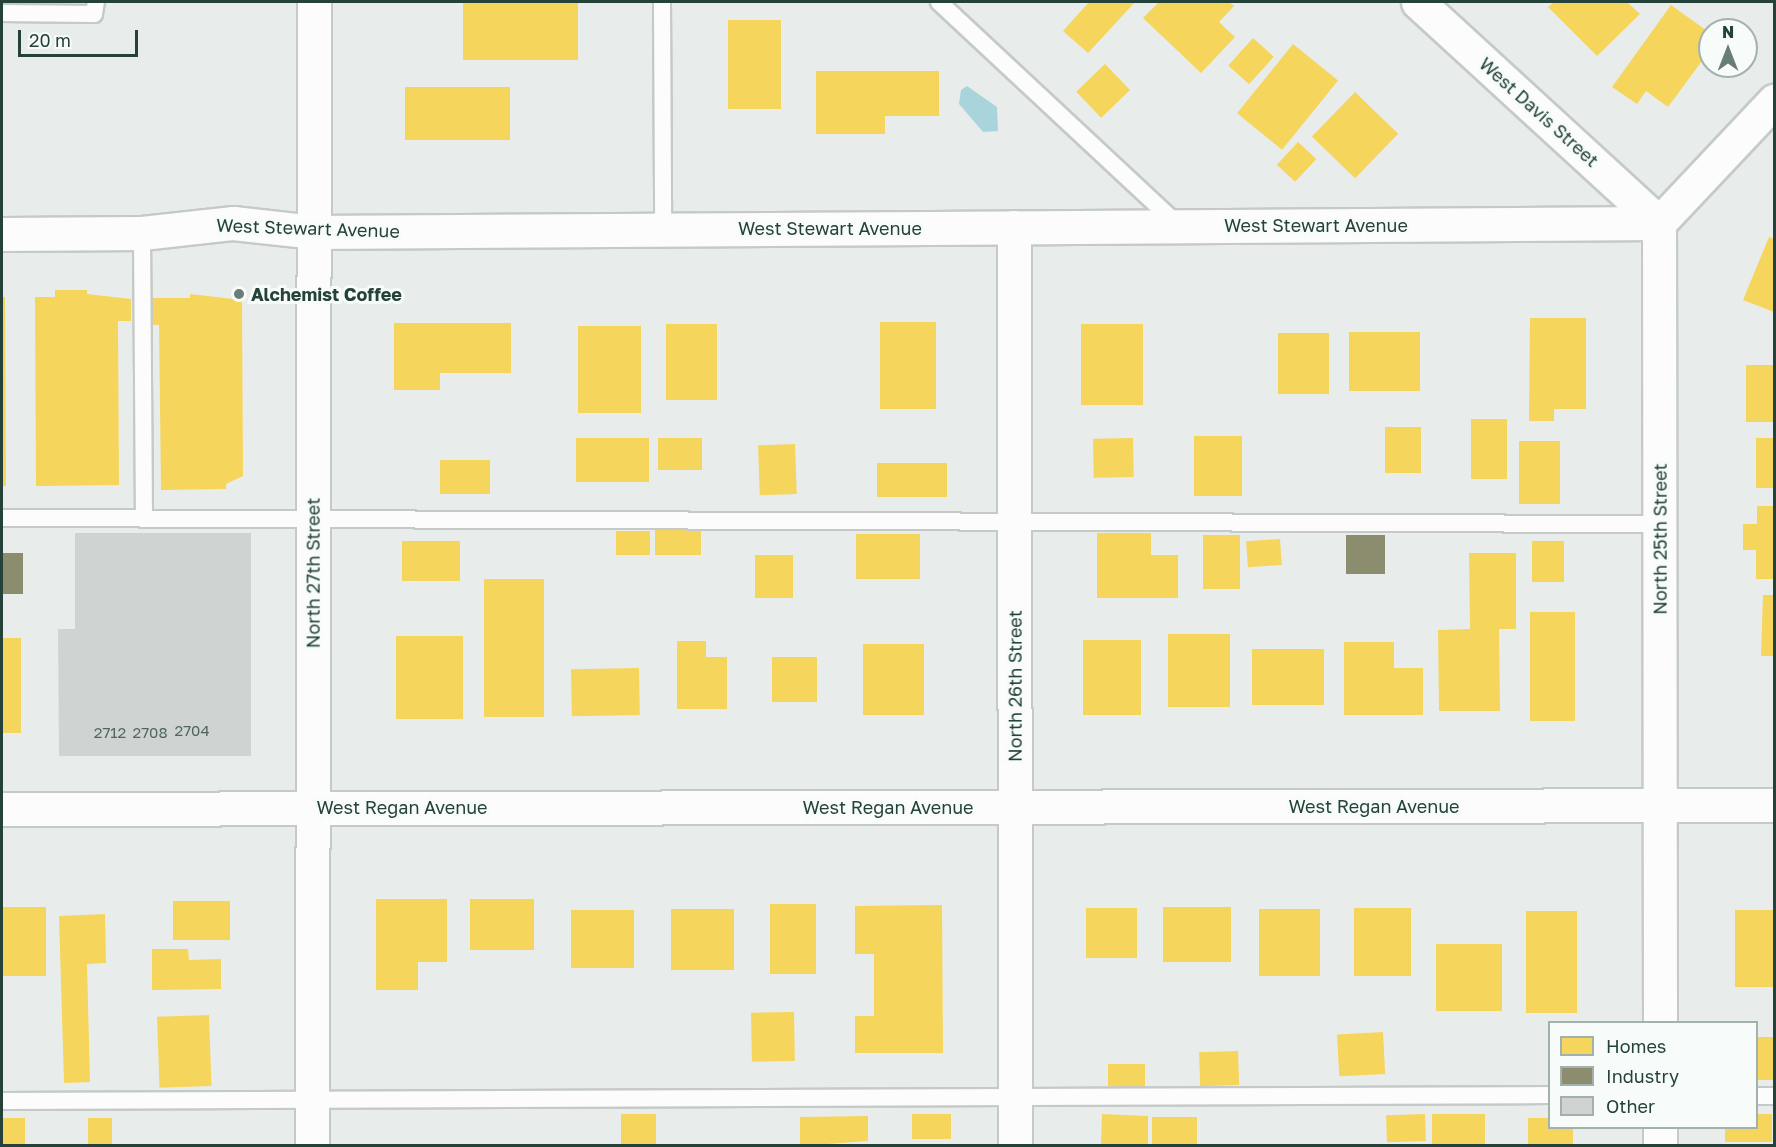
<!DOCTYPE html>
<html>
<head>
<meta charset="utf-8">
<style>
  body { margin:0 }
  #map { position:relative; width:1776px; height:1147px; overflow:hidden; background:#e8edeb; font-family:"Golos Text",sans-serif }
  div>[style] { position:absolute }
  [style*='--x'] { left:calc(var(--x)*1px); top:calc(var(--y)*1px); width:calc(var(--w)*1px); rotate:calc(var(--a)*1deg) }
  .water>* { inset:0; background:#a9d4db }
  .homes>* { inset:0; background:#f6d55c; transform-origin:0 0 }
  .industry>* { inset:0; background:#8c8c6e; transform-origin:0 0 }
  .building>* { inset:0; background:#cfd4d2 }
  .roads { filter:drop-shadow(2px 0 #c5cac8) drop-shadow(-2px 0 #c5cac8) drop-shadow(0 2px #c5cac8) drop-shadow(0 -2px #c5cac8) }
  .service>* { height:16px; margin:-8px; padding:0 8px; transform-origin:8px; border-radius:8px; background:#fcfcfc }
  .minor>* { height:33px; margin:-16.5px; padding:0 16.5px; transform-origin:16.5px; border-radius:16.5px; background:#fcfcfc }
  .tertiary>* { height:33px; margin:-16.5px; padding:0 16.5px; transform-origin:16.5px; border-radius:16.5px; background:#fcfcfc }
  .dots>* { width:16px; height:16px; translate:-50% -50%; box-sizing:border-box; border:3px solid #f7fbf9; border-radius:50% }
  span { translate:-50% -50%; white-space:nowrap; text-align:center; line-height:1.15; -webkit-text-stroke:6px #f7fbf9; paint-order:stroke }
  .number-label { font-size:15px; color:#506761 }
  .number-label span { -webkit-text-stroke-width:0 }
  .street-label { font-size:18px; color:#24423a }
  .poi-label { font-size:18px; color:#24423a; font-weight:700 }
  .left { translate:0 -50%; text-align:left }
  .frame { position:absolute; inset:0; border:3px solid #24423a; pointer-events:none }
  .legend { position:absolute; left:1548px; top:1021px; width:210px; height:108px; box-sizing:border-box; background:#f7fbf9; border:2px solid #a3b1ad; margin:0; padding:8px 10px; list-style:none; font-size:18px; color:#24423a }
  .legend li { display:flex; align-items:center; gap:12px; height:30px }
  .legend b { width:30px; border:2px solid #a3b1ad }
  .north { position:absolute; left:1698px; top:18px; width:60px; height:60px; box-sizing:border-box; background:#f7fbf9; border:2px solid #a3b1ad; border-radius:50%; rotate:0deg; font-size:16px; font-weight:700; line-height:24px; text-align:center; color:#24423a }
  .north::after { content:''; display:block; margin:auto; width:21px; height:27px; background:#697e78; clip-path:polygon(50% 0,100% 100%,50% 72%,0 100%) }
  .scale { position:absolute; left:18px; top:30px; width:120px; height:27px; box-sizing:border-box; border:3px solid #24423a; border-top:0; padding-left:8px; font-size:18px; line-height:21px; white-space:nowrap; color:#24423a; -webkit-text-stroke:4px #f7fbf9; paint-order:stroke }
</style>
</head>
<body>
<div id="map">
  <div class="water">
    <div style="clip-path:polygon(967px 86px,997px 107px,998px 131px,983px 132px,959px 104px,961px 90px)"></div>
  </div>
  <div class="homes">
    <div style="left:463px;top:2px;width:115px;height:58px"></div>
    <div style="clip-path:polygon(1089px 2px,1135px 2px,1088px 53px,1063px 31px)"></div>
    <div style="clip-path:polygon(1159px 2px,1229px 2px,1234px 6px,1219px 22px,1235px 37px,1201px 73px,1143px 18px)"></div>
    <div style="clip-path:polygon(1554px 2px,1627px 2px,1640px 14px,1597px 56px,1548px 7px)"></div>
    <div style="clip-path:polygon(1671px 5px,1710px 33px,1710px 50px,1668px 107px,1646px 91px,1637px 104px,1612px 87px)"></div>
    <div style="left:728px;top:20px;width:53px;height:89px"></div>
    <div style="left:1253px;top:38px;width:28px;height:37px;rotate:42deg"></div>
    <div style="left:1293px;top:44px;width:58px;height:89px;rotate:39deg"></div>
    <div style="left:1105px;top:64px;width:36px;height:40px;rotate:46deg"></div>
    <div style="clip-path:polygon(816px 71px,939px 71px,939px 116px,885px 116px,885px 134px,816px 134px)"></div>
    <div style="left:405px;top:87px;width:105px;height:53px"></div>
    <div style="left:1355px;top:92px;width:60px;height:62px;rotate:44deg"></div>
    <div style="left:1298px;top:142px;width:25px;height:31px;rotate:43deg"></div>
    <div style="clip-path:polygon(1769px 237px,1774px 239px,1774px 312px,1743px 300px)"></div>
    <div style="clip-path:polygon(55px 290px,87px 290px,87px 294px,131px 299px,131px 321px,118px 321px,119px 485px,36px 486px,35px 297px,55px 297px)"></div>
    <div style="clip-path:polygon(190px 294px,242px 300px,243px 476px,226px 484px,226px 489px,161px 490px,159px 325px,147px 325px,147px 304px,152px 298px,190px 298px)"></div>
    <div style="clip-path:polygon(2px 297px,5px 297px,6px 486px,2px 486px)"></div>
    <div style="clip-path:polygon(1530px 318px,1586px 318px,1586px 409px,1554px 409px,1554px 421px,1529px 421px)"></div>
    <div style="left:880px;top:322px;width:56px;height:87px"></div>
    <div style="clip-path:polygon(394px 323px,511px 323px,511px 373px,440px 373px,440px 390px,394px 390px)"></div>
    <div style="left:666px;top:324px;width:51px;height:76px"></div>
    <div style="left:1081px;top:324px;width:62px;height:81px"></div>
    <div style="left:578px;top:326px;width:63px;height:87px"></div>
    <div style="left:1349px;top:332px;width:71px;height:59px"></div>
    <div style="left:1278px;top:333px;width:51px;height:61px"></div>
    <div style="left:1746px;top:365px;width:28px;height:57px"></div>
    <div style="left:1471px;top:419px;width:36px;height:60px"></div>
    <div style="left:1385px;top:427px;width:36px;height:46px"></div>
    <div style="left:1194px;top:436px;width:48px;height:60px"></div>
    <div style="left:576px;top:438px;width:73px;height:44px"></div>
    <div style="left:658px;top:438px;width:44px;height:32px"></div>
    <div style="left:1133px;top:438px;width:39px;height:40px;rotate:89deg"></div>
    <div style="left:1756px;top:438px;width:18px;height:50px"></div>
    <div style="left:1519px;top:441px;width:41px;height:63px"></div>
    <div style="left:795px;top:444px;width:50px;height:37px;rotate:88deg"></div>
    <div style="left:440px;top:460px;width:50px;height:34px"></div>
    <div style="left:877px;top:463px;width:70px;height:34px"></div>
    <div style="clip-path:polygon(1757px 506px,1774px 506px,1774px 579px,1756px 579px,1756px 550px,1743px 550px,1743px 524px,1757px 524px)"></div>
    <div style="left:655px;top:529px;width:46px;height:26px"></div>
    <div style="left:616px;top:531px;width:34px;height:24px"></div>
    <div style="clip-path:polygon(1097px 533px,1151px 533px,1151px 555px,1178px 555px,1178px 598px,1097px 598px)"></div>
    <div style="left:856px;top:534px;width:64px;height:45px"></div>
    <div style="left:1203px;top:535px;width:37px;height:54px"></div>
    <div style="left:1280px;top:539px;width:26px;height:34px;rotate:86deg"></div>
    <div style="left:402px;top:541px;width:58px;height:40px"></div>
    <div style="left:1532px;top:541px;width:32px;height:41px"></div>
    <div style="clip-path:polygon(1469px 553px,1516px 553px,1516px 629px,1499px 629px,1500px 711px,1439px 711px,1438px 630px,1470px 629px)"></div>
    <div style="left:793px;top:555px;width:43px;height:38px;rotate:90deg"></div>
    <div style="left:484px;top:579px;width:60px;height:138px"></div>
    <div style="clip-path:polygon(1763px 595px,1774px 595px,1774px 656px,1761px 656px)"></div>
    <div style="left:1530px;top:612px;width:45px;height:109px"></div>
    <div style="left:1168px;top:634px;width:62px;height:73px"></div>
    <div style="left:396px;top:636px;width:67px;height:83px"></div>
    <div style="left:2px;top:638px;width:19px;height:95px"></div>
    <div style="left:1083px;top:640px;width:58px;height:75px"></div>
    <div style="clip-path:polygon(677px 641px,706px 641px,706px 657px,727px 657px,727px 709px,677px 709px)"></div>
    <div style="clip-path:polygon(1344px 642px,1394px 642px,1394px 668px,1423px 668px,1423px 715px,1344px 715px)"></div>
    <div style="left:863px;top:644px;width:61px;height:71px"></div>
    <div style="left:1252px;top:649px;width:72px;height:56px"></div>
    <div style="left:772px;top:657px;width:45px;height:45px"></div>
    <div style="left:639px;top:668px;width:47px;height:68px;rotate:89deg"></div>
    <div style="clip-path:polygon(376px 899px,447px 899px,447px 962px,418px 962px,418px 990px,376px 990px)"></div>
    <div style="left:470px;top:899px;width:64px;height:51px"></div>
    <div style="left:173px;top:901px;width:57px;height:39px"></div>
    <div style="left:770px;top:904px;width:46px;height:70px"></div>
    <div style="clip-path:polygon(942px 905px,943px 1053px,855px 1053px,855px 1016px,874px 1016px,874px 954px,855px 954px,855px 906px)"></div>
    <div style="left:2px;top:907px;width:44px;height:69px"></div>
    <div style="left:1163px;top:907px;width:68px;height:55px"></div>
    <div style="left:1086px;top:908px;width:51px;height:50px"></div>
    <div style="left:1354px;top:908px;width:57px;height:68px"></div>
    <div style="left:671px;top:909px;width:63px;height:61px"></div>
    <div style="left:1259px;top:909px;width:61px;height:67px"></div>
    <div style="left:571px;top:910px;width:63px;height:58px"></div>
    <div style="left:1735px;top:910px;width:39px;height:77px"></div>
    <div style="left:1526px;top:911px;width:51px;height:102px"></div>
    <div style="clip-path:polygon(105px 914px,106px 963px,87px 964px,90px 1082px,64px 1083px,59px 916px)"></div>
    <div style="left:1436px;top:944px;width:66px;height:67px"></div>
    <div style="clip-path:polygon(152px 949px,188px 949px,189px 960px,221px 959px,221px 989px,152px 990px)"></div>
    <div style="left:794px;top:1012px;width:49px;height:43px;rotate:89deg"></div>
    <div style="left:209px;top:1015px;width:71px;height:52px;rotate:88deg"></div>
    <div style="left:1383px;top:1032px;width:42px;height:46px;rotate:87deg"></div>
    <div style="left:1774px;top:1037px;width:43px;height:18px;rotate:90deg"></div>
    <div style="left:1238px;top:1051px;width:34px;height:39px;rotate:88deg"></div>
    <div style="left:1145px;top:1064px;width:24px;height:37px;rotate:90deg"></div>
    <div style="left:621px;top:1114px;width:35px;height:32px"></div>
    <div style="left:912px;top:1114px;width:39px;height:25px"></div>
    <div style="clip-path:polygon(1102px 1114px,1148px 1116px,1148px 1144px,1101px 1146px)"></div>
    <div style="left:1425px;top:1114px;width:27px;height:39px;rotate:88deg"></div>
    <div style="left:1432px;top:1114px;width:53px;height:32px"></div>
    <div style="clip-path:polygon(1756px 1114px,1772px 1114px,1772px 1142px,1725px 1142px,1725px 1128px,1756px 1128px)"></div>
    <div style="clip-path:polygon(868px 1116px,868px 1141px,800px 1146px,800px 1117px)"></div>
    <div style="left:1152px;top:1117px;width:45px;height:27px"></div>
    <div style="left:2px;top:1118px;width:23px;height:28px"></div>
    <div style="left:88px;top:1118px;width:24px;height:28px"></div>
    <div style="clip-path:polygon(1528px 1118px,1550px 1118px,1550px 1128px,1573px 1128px,1573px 1146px,1528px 1146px)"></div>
  </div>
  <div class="industry">
    <div style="left:1346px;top:535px;width:39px;height:39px"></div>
    <div style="left:2px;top:553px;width:21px;height:41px"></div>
  </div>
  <div class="building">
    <div style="clip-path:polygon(75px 533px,251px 533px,251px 756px,59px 756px,58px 629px,75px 629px)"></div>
  </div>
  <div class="roads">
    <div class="service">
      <div style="--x:662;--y:2;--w:227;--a:89.7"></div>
      <div style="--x:939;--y:2;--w:325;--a:43"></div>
      <div style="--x:2;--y:13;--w:92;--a:0.6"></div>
      <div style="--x:94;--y:14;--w:12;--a:-81"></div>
      <div style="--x:142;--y:233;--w:286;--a:89.6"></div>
      <div style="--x:2;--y:518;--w:1658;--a:0.21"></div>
      <div style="--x:1756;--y:1096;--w:18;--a:0"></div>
      <div style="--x:2;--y:1101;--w:1548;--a:-0.22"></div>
    </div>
    <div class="minor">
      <div style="--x:1418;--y:2;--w:327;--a:42.5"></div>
      <div style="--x:1014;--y:227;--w:919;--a:89.94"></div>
      <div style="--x:2;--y:234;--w:140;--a:-0.4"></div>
      <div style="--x:142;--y:233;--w:92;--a:-6.3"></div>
      <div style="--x:233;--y:223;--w:81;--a:6.3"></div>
      <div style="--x:314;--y:232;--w:1345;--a:-0.38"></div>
      <div style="--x:2;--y:809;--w:1772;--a:-0.13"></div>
      <div style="--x:1660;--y:1022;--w:799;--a:-90.07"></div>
      <div style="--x:1659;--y:223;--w:168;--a:-46.7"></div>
      <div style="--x:1660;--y:1128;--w:18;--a:90"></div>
    </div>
    <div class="tertiary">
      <div style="--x:312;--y:1146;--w:1144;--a:-89.9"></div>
    </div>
  </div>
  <div class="dots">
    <div style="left:239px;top:294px;background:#697e78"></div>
  </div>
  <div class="number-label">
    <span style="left:192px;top:731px">2704</span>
    <span style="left:110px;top:733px">2712</span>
    <span style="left:150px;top:733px">2708</span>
  </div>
  <div class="street-label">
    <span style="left:1539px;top:112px;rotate:42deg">West Davis Street</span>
    <span style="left:1316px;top:225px">West Stewart Avenue</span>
    <span style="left:308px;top:228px;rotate:2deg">West Stewart Avenue</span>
    <span style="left:830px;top:228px">West Stewart Avenue</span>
    <span style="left:1660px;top:539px;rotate:-90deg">North 25th Street</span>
    <span style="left:313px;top:573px;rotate:-90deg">North 27th Street</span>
    <span style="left:1015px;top:686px;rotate:-90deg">North 26th Street</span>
    <span style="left:1374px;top:806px">West Regan Avenue</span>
    <span style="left:402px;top:807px">West Regan Avenue</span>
    <span style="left:888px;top:807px">West Regan Avenue</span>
  </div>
  <div class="poi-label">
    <span class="left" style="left:251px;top:294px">Alchemist Coffee</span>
  </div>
  <div class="frame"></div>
  <ul class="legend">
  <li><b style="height:16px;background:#f6d55c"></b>Homes</li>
  <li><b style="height:16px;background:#8c8c6e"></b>Industry</li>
  <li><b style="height:16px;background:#cfd4d2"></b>Other</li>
  </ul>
  <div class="north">N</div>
  <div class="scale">20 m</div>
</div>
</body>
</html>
